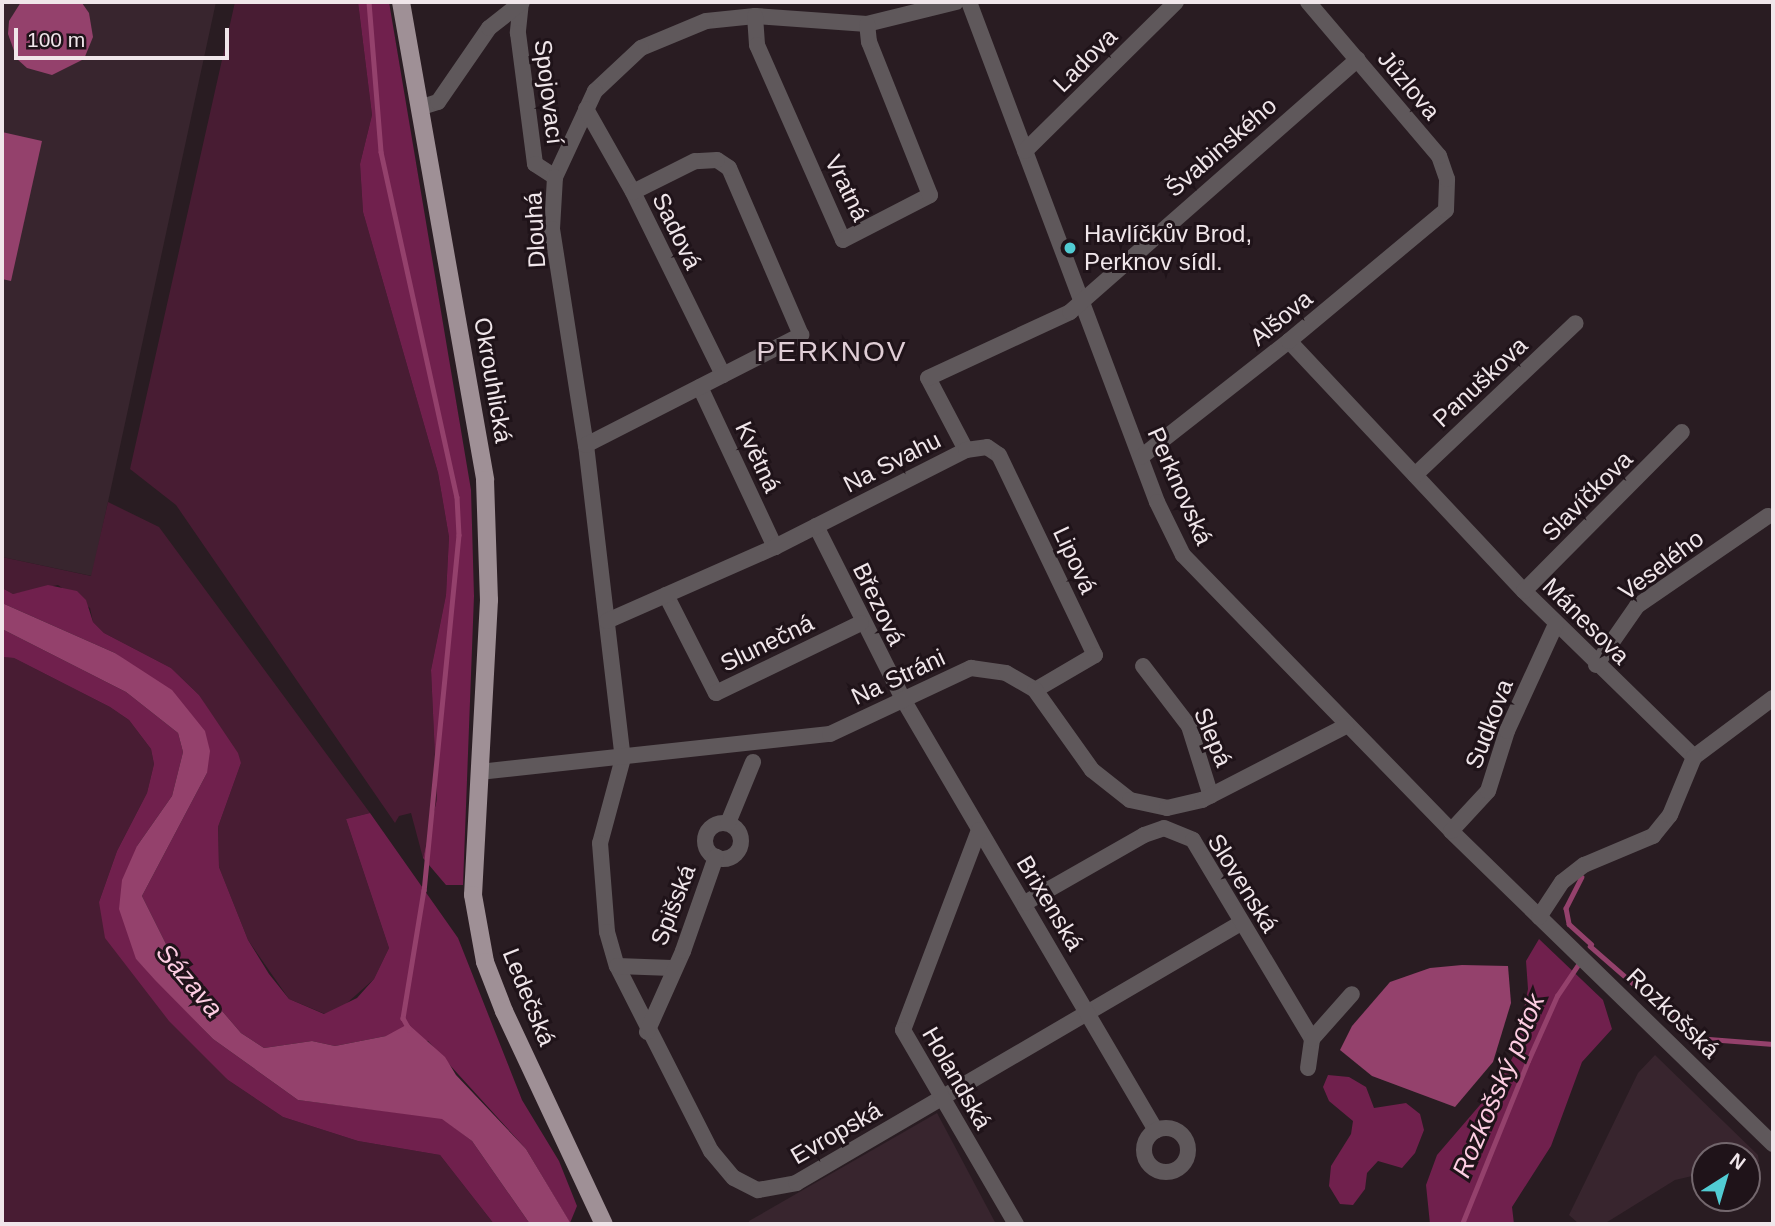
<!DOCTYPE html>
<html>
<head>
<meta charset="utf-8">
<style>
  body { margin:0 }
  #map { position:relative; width:1775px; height:1226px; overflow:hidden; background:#291c22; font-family:Helvetica,sans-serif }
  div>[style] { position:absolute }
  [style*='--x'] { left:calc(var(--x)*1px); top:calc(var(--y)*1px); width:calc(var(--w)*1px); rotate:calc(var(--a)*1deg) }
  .built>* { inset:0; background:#38252e }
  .green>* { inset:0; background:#481c33 }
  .forest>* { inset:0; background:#70204d }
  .water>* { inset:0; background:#94416c }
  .stream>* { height:4.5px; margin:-2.25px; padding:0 2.25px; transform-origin:2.25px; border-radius:2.25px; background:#94416c }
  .minor>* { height:16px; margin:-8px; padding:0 8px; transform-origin:8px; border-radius:8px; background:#5f585b }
  .minor>.ring { margin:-8px; padding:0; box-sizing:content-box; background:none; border:16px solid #5f585b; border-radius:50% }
  .major>* { height:18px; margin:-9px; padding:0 9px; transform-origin:9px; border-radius:9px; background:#9f9096 }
  .dots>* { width:19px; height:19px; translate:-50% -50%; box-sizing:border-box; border:4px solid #1f1319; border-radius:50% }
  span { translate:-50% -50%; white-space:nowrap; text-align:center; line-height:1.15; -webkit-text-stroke:6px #1f1319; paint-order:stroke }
  .street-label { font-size:24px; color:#f0e6ea }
  .poi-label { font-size:24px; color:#f0e6ea }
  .left { translate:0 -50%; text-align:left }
  .water-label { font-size:26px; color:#fdcde2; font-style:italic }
  .quarter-label { font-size:28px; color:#e0ced6; letter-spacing:2px }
  .frame { position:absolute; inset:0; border:4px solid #f0e6ea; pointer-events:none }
  .north { position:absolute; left:1691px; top:1142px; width:70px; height:70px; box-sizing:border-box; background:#1f1319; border:2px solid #73676d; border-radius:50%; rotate:37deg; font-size:19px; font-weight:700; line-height:28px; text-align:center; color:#f0e6ea }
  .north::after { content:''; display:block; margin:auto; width:24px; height:32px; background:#51ccd3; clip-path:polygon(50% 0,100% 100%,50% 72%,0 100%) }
  .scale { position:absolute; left:14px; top:28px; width:215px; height:32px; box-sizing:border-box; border:4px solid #f0e6ea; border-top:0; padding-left:9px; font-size:21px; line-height:24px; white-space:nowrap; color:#f0e6ea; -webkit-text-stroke:5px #1f1319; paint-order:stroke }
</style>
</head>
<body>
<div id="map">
  <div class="built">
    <div style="clip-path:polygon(2px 2px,216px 2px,92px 576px,2px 557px)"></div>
    <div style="clip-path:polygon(1655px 1055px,1758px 1155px,1759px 1162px,1747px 1165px,1747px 1156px,1705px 1156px,1705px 1173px,1675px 1180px,1604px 1224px,1579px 1224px,1569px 1215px,1638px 1073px)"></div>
    <div style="clip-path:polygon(937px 1113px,996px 1224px,748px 1224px,749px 1221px)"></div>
  </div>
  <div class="green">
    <div style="clip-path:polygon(235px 2px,358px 2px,372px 115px,360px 164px,363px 212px,438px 473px,449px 537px,446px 595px,431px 670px,437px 799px,423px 858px,411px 813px,399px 816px,395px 823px,176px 505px,130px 469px)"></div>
    <div style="clip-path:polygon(108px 502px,159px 527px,370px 813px,346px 819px,389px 948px,374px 979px,338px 1011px,325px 1014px,289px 999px,248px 940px,219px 867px,218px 827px,241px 763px,199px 695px,171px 668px,104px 633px,93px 622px,90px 608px,58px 585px,13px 594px,2px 588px,2px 557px,91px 576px)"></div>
    <div style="clip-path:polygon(2px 657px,14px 658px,110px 707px,129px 720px,151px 749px,154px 764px,147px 793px,117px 851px,99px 902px,228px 1080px,283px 1117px,358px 1141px,440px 1155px,494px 1224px,2px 1224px)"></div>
  </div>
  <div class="forest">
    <div style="clip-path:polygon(358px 2px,389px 2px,471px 490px,474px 596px,463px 885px,446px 885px,423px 858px,437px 799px,431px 670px,446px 595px,449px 537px,438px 473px,363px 212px,360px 164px,372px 115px)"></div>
    <div style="clip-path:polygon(48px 585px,77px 591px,86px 600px,93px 622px,104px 633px,171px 668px,199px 695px,238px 753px,241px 763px,218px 827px,219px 867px,248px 940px,269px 974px,289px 999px,324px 1014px,357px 998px,374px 979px,389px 948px,346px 819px,370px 813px,458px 938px,522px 1100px,559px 1161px,577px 1206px,570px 1223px,526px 1149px,428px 1041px,386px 1036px,335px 1046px,312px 1041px,264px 1048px,241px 1033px,168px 948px,142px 896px,207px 773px,131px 665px,115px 653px,2px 603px,2px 588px,13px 594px)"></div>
    <div style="clip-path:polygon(2px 629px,126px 692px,178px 733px,183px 752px,172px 796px,137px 846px,136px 959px,213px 1039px,298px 1100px,442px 1118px,472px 1141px,530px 1224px,494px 1224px,440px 1155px,358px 1141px,283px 1117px,228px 1080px,169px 1021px,105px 938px,99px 902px,117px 851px,147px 793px,154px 764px,151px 749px,129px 720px,110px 707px,14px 658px,2px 657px)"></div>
    <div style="clip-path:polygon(1539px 939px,1603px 1000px,1612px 1029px,1582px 1062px,1551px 1146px,1512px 1207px,1514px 1224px,1430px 1224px,1426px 1185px,1437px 1155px,1498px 1084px,1515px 1053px,1528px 989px,1526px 961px)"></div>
    <div style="clip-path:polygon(1328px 1075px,1349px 1077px,1366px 1087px,1374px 1108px,1406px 1103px,1420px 1114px,1424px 1130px,1415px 1153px,1402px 1168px,1378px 1161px,1367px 1173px,1365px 1189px,1353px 1205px,1340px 1204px,1329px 1186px,1331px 1166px,1351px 1134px,1353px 1121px,1329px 1101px,1323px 1087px)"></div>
  </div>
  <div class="water">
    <div style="clip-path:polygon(21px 2px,82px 3px,89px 13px,93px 37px,84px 59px,52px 75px,27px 68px,17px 59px,8px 34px,9px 21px)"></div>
    <div style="clip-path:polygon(2px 132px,42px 141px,11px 281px,2px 279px)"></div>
    <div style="clip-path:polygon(2px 603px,115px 653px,172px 690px,205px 731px,210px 751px,207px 773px,142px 896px,168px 948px,241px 1033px,264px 1048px,312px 1041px,335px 1046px,386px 1036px,408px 1024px,445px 1057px,456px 1075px,526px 1149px,571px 1224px,530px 1224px,472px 1141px,442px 1119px,298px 1100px,213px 1039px,155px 980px,136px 959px,119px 909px,122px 880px,137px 846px,172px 796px,183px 752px,178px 733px,126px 692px,2px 629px)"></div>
    <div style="clip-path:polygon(1462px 965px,1508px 966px,1511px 1003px,1493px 1062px,1455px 1107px,1372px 1076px,1340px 1050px,1352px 1026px,1390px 982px,1430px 968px)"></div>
  </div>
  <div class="stream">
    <div style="--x:369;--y:2;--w:150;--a:85.4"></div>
    <div style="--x:381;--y:152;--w:353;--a:77.6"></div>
    <div style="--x:457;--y:497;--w:38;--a:87"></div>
    <div style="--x:459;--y:535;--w:357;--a:95.6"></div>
    <div style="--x:424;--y:890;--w:130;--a:99.3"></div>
    <div style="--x:403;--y:1018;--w:13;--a:61"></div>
    <div style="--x:1582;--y:877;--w:35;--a:117"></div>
    <div style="--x:1566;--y:908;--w:16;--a:79"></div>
    <div style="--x:1569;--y:924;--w:30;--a:42"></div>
    <div style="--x:1590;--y:946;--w:140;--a:41"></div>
    <div style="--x:1696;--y:1038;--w:77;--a:4.5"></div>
    <div style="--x:1462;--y:1224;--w:176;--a:-68"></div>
    <div style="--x:1528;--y:1061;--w:71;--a:-66"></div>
    <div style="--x:1557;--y:996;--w:36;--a:-56"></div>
  </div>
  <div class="minor">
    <div style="--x:521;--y:2;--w:31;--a:96"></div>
    <div style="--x:518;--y:33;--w:132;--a:82.6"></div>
    <div style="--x:535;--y:164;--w:24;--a:33"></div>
    <div style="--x:956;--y:2;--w:92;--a:166.1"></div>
    <div style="--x:867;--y:24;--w:112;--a:-175.9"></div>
    <div style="--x:755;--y:16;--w:49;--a:174.2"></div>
    <div style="--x:706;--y:21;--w:70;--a:157.4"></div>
    <div style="--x:641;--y:48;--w:63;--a:136.9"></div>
    <div style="--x:595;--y:91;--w:95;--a:114.9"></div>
    <div style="--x:555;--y:177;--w:52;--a:93.3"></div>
    <div style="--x:552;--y:229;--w:219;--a:81.1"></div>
    <div style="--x:586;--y:445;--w:315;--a:83.3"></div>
    <div style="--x:623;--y:758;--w:88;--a:105.1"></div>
    <div style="--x:600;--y:843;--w:89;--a:85.5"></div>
    <div style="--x:607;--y:932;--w:35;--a:74"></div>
    <div style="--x:617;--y:966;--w:208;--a:63.1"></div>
    <div style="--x:711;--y:1151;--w:35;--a:50"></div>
    <div style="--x:734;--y:1178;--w:27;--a:27"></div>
    <div style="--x:758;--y:1190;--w:39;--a:-10"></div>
    <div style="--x:796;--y:1183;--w:515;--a:-30.3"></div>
    <div style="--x:969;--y:2;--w:534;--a:69.39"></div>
    <div style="--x:1157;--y:502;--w:59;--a:63.9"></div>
    <div style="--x:1183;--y:555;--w:385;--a:45.8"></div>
    <div style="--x:1451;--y:831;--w:449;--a:44.2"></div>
    <div style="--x:755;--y:16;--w:29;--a:86"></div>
    <div style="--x:757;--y:45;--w:213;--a:66.2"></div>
    <div style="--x:843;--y:240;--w:98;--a:-27.3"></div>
    <div style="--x:930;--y:195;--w:165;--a:-111.7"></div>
    <div style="--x:869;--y:42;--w:18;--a:-96"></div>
    <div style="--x:419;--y:108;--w:20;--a:-18"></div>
    <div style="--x:438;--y:102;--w:90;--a:-55.4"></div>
    <div style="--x:489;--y:28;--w:42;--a:-38.2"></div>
    <div style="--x:586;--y:109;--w:95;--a:60.5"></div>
    <div style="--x:633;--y:192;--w:204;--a:63.8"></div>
    <div style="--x:1025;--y:151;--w:212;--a:-44.6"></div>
    <div style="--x:1289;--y:341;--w:343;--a:46.8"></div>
    <div style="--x:1524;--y:591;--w:238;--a:44.3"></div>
    <div style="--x:700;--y:387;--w:177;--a:64.9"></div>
    <div style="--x:586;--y:445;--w:242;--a:-27.1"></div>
    <div style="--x:801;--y:335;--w:182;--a:-113.3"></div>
    <div style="--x:729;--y:168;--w:14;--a:-146"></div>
    <div style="--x:717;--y:160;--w:22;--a:177"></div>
    <div style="--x:695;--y:161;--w:69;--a:153.4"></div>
    <div style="--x:966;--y:450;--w:81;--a:-117.8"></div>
    <div style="--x:928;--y:378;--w:157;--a:-24.9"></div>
    <div style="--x:1070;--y:312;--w:383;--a:-41.3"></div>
    <div style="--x:1141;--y:457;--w:188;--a:-38.1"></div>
    <div style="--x:1289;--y:341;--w:204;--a:-39.8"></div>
    <div style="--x:1446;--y:210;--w:31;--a:-88"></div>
    <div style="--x:1447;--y:179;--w:24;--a:-109"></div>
    <div style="--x:1439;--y:156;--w:202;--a:-130.4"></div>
    <div style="--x:1415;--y:475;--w:221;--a:-43.4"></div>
    <div style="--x:816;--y:526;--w:196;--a:63.3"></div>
    <div style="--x:904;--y:701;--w:498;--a:59.6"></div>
    <div style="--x:1524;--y:591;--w:224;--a:-45.2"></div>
    <div style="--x:666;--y:595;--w:110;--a:63"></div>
    <div style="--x:716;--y:693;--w:161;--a:-25.8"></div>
    <div style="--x:607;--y:621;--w:184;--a:-23.8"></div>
    <div style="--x:775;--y:547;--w:214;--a:-26.9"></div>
    <div style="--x:966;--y:450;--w:21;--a:-8"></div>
    <div style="--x:987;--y:447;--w:14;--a:34"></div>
    <div style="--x:999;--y:455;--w:222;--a:64.4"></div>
    <div style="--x:1095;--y:655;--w:69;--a:149.7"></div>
    <div style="--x:1596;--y:665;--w:72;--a:-55.2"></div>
    <div style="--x:1637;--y:606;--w:159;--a:-34.5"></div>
    <div style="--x:1143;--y:666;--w:76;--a:52.5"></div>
    <div style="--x:1189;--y:726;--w:73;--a:72.6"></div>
    <div style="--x:1694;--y:757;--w:99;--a:-36.8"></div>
    <div style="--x:479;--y:772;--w:353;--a:-6.2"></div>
    <div style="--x:830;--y:734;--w:156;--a:-25.1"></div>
    <div style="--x:971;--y:668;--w:35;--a:8"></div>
    <div style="--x:1006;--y:673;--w:34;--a:30"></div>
    <div style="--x:1035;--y:690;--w:98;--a:54.5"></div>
    <div style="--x:1092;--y:770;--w:48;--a:38.3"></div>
    <div style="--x:1130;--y:800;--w:38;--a:12"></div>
    <div style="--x:1167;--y:808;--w:36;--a:-13"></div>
    <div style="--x:1202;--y:800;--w:162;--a:-27.2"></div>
    <div class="ring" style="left:705px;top:823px;width:20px;height:20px"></div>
    <div style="--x:728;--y:823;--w:66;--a:-67.7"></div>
    <div style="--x:979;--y:830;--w:214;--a:110.8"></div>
    <div style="--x:903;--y:1030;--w:225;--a:59.8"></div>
    <div style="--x:1451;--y:831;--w:54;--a:-47.2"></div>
    <div style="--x:1488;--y:791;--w:63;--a:-72.4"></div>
    <div style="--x:1507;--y:731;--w:118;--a:-65.4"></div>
    <div style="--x:1025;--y:903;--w:137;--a:-29.7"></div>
    <div style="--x:1144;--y:835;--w:21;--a:-19"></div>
    <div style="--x:1164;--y:828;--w:31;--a:22"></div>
    <div style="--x:1193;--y:840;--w:232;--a:59.1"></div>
    <div style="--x:1539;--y:917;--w:42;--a:-56.7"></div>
    <div style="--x:1562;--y:882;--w:28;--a:-38"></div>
    <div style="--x:1584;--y:865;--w:75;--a:-22.8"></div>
    <div style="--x:1653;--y:836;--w:27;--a:-51"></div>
    <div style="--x:1670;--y:815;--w:63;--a:-67.5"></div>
    <div style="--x:617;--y:966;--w:55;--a:2.1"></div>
    <div style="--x:647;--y:1032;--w:89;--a:-66"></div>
    <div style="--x:683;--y:951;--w:100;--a:-70.7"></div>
    <div style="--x:1308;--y:1068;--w:29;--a:-82"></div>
    <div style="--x:1312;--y:1039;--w:60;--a:-48.4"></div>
    <div class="ring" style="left:1144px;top:1128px;width:28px;height:28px"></div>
  </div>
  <div class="major">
    <div style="--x:401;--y:2;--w:485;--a:80"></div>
    <div style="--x:485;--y:480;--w:120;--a:88.1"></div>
    <div style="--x:489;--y:600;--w:295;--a:93.1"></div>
    <div style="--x:473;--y:895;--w:68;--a:79.8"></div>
    <div style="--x:485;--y:962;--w:53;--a:68.8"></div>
    <div style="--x:504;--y:1011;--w:235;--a:64.9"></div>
  </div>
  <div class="dots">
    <div style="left:1070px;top:248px;background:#51ccd3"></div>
  </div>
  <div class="street-label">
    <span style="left:1085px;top:60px;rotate:-45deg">Ladova</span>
    <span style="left:1409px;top:85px;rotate:50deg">Jůzlova</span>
    <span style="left:549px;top:92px;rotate:83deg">Spojovací</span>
    <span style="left:1221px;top:147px;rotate:-41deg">Švabinského</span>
    <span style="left:847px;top:188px;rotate:64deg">Vratná</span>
    <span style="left:535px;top:230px;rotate:-93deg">Dlouhá</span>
    <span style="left:677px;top:231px;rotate:64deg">Sadová</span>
    <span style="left:1281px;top:318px;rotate:-39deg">Alšova</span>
    <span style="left:493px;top:380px;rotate:80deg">Okrouhlická</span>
    <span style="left:1480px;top:382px;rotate:-43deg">Panuškova</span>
    <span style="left:758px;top:457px;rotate:65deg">Květná</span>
    <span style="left:892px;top:462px;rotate:-27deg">Na Svahu</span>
    <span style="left:1180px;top:486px;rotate:66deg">Perknovská</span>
    <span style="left:1587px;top:496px;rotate:-45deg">Slavíčkova</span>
    <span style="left:1075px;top:560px;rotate:65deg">Lipová</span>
    <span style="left:1661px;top:565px;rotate:-37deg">Veselého</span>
    <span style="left:879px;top:604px;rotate:64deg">Březová</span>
    <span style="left:1586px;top:621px;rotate:45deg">Mánesova</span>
    <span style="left:767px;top:643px;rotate:-26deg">Slunečná</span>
    <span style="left:898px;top:677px;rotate:-25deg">Na Stráni</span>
    <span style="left:1489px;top:724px;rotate:-69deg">Sudkova</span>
    <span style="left:1213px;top:737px;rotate:67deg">Slepá</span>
    <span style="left:1243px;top:883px;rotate:58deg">Slovenská</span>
    <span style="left:1050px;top:903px;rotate:59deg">Brixenská</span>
    <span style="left:673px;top:905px;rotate:-69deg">Spišská</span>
    <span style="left:529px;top:997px;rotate:68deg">Ledečská</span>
    <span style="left:1673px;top:1013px;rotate:44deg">Rozkošská</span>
    <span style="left:957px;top:1078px;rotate:60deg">Holandská</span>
    <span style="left:836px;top:1133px;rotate:-30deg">Evropská</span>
  </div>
  <div class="poi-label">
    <span class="left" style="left:1084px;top:248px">Havlíčkův Brod,<br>Perknov sídl.</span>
  </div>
  <div class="water-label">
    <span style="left:189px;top:981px;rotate:50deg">Sázava</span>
    <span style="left:1499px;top:1086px;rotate:-67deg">Rozkošský potok</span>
  </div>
  <div class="quarter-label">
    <span style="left:832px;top:352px">PERKNOV</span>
  </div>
  <div class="frame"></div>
  <div class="north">N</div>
  <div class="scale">100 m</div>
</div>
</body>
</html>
